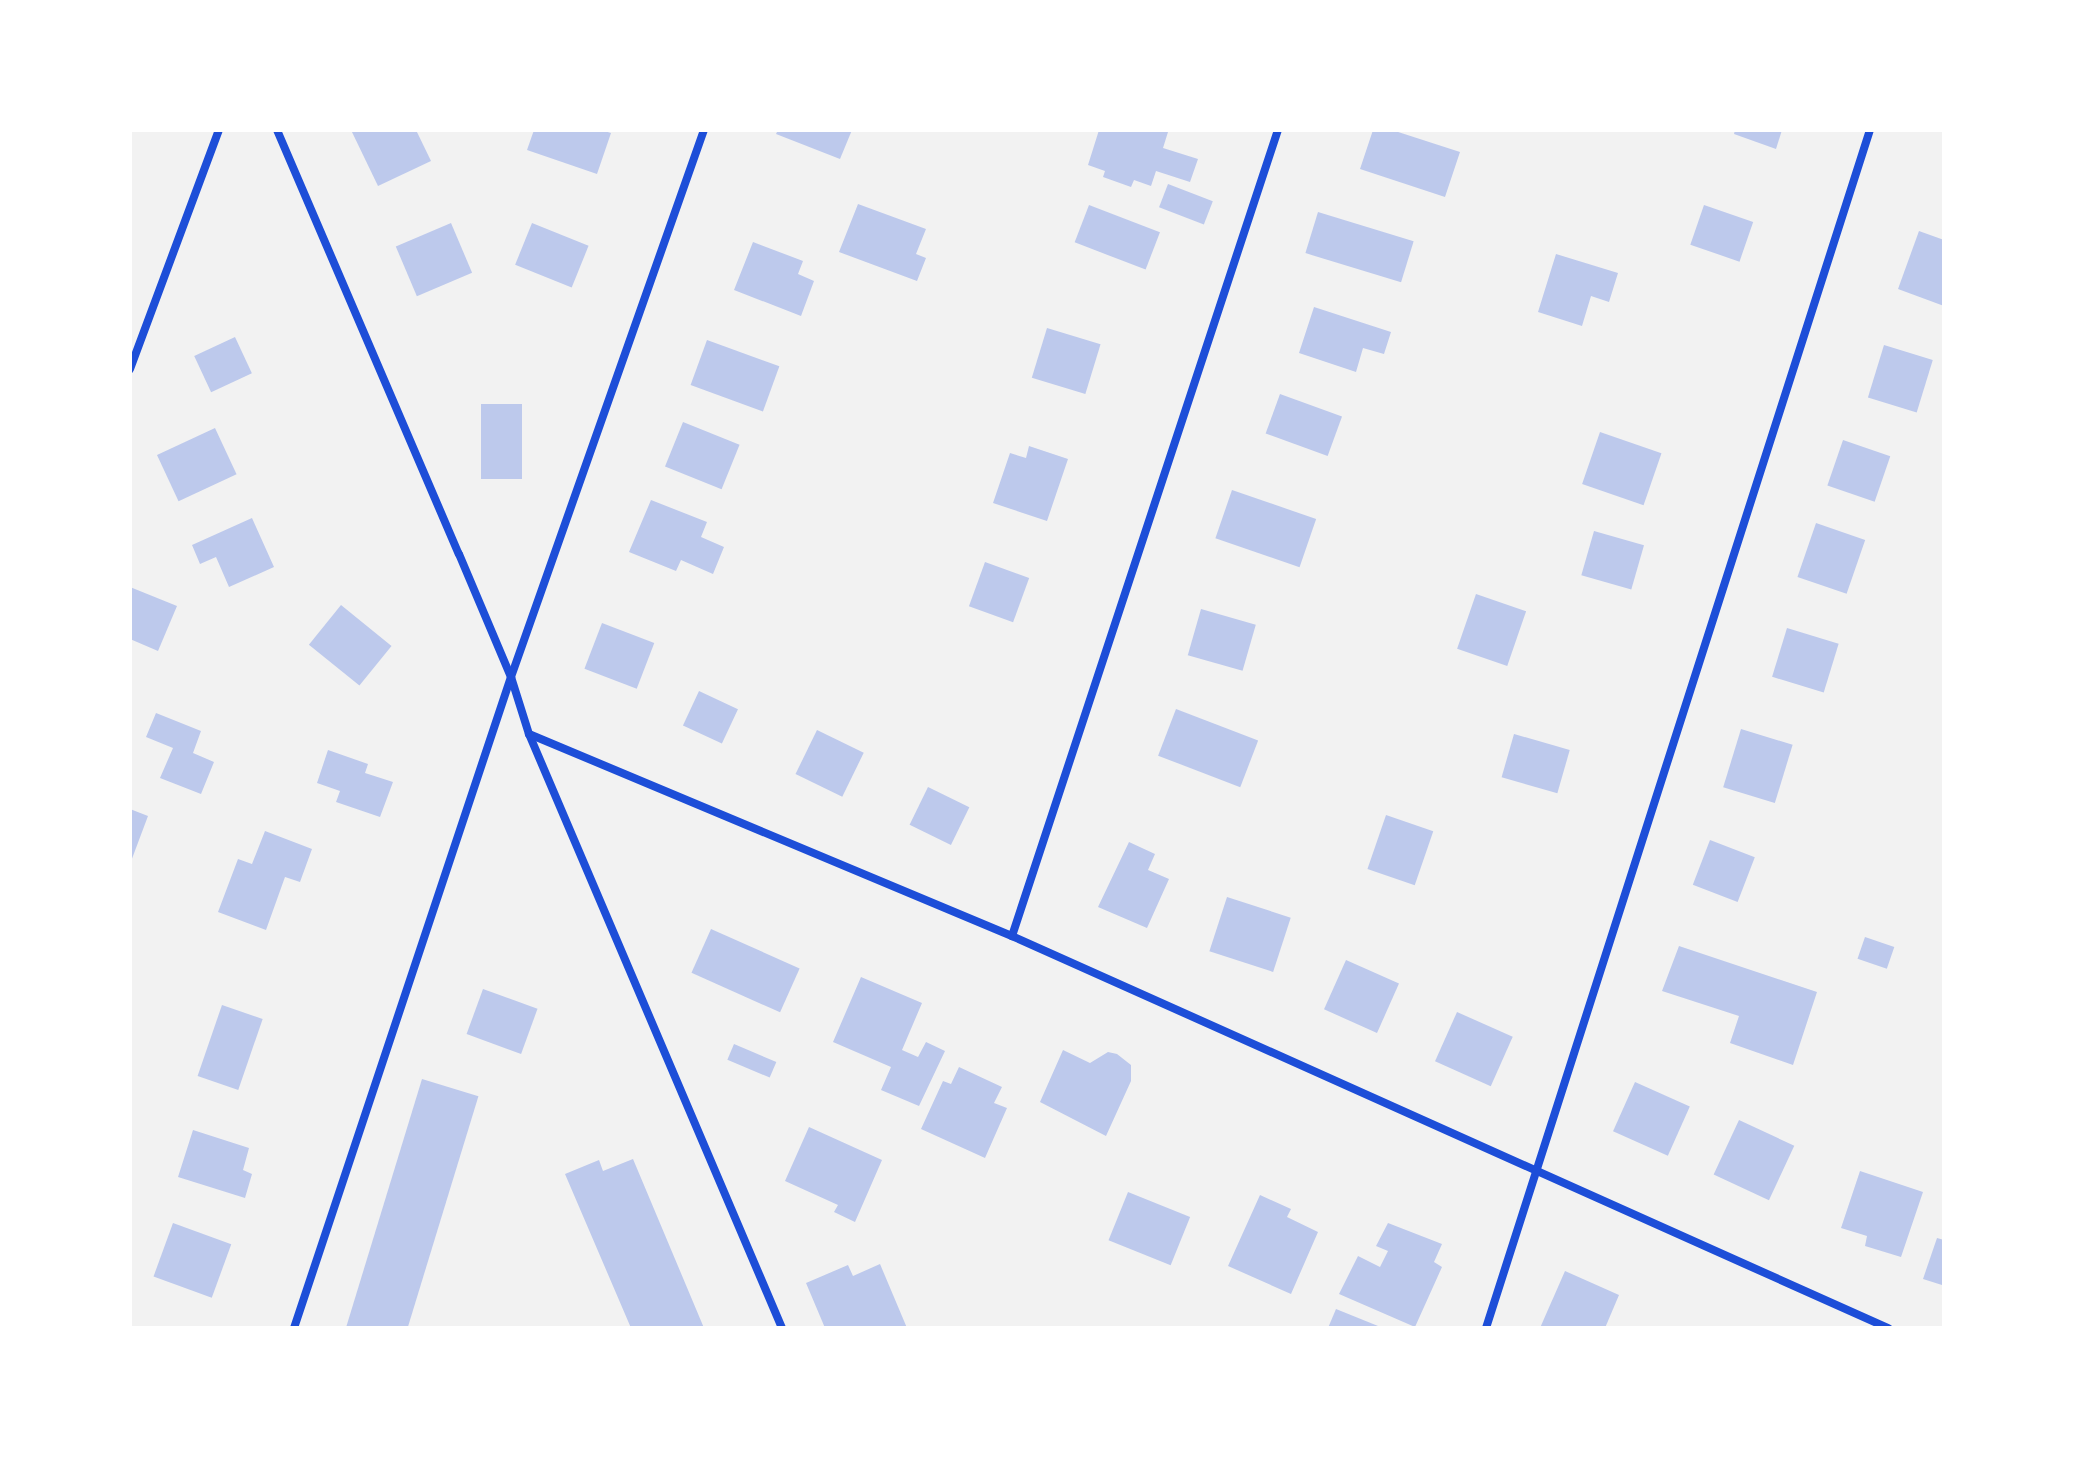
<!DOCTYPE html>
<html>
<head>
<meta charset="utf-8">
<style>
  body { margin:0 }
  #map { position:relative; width:2074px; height:1458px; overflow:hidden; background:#f2f2f2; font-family:Helvetica,sans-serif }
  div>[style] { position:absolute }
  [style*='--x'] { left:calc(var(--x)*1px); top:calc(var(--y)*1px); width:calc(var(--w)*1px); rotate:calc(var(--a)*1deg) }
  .building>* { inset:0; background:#bdc9ec; transform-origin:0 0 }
  .minor>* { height:8px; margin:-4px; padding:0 4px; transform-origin:4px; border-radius:4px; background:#1d4ed8 }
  span { translate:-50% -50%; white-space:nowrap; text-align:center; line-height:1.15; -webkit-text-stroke:6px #fff; paint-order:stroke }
  .frame { position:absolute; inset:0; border:132px solid #fff; pointer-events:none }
</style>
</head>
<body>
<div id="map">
  <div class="building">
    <div style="clip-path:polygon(351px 130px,416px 130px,431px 161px,378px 186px)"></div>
    <div style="clip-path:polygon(534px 130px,601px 130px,611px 133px,597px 174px,527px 150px)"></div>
    <div style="clip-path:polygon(778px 130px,852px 130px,840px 159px,776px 134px)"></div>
    <div style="clip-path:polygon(1099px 130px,1168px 132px,1163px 148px,1198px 159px,1190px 182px,1156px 171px,1151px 186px,1134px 180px,1131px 187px,1103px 177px,1105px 171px,1088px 165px)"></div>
    <div style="clip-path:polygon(1373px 130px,1392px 130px,1460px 152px,1445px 197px,1360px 169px)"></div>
    <div style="clip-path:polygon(1735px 130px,1782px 130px,1776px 149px,1734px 134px)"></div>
    <div style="left:1168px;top:184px;width:48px;height:25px;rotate:21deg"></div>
    <div style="clip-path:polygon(858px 204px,926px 229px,916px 254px,926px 258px,917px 281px,839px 252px)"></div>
    <div style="left:1089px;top:205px;width:76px;height:40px;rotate:21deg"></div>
    <div style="left:1704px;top:205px;width:52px;height:42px;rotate:19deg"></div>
    <div style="left:1318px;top:212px;width:100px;height:43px;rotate:17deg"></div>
    <div style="left:451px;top:223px;width:54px;height:60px;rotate:67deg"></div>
    <div style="left:532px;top:223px;width:61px;height:45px;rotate:22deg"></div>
    <div style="clip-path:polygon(1919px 231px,1944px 240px,1944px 306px,1898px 289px)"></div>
    <div style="clip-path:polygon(753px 242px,803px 261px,798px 274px,814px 281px,801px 316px,734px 290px)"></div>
    <div style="clip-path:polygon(1556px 254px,1618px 273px,1609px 302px,1591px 296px,1582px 326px,1538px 312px)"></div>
    <div style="clip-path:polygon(1314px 307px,1391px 332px,1384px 354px,1363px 348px,1356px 372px,1299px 353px)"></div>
    <div style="left:1047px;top:328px;width:56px;height:52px;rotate:17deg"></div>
    <div style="left:235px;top:337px;width:40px;height:45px;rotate:65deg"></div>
    <div style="left:707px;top:340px;width:77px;height:48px;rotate:20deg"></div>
    <div style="left:1884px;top:345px;width:51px;height:55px;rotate:17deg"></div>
    <div style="left:1280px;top:394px;width:66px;height:42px;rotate:20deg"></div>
    <div style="left:522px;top:404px;width:75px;height:41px;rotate:90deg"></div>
    <div style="left:683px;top:422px;width:61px;height:48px;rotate:22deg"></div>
    <div style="left:215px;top:428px;width:51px;height:64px;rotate:65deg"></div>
    <div style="left:1600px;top:432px;width:65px;height:55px;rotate:19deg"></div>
    <div style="left:1843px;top:440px;width:50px;height:48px;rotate:19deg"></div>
    <div style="clip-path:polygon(1029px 446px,1068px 459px,1047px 521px,993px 503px,1010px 453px,1026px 458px)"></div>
    <div style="left:1232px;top:490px;width:89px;height:51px;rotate:19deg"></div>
    <div style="clip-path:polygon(651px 500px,707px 522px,701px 537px,724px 547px,713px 574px,681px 560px,676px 571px,629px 552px)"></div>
    <div style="clip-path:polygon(252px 518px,274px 567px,229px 587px,216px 557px,200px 564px,192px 545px)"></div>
    <div style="left:1816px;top:523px;width:52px;height:57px;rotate:19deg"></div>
    <div style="left:1594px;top:531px;width:52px;height:46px;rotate:16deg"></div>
    <div style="left:985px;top:562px;width:47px;height:47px;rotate:20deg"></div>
    <div style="clip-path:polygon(130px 587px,177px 606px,158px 651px,130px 639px)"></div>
    <div style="left:1476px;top:594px;width:53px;height:58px;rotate:19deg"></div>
    <div style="left:341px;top:605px;width:65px;height:51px;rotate:39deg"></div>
    <div style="left:1201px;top:609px;width:57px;height:48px;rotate:16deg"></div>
    <div style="left:602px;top:623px;width:56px;height:49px;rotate:21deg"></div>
    <div style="left:1787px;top:628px;width:54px;height:51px;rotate:17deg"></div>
    <div style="left:699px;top:691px;width:43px;height:38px;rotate:25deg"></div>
    <div style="left:1176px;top:709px;width:88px;height:50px;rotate:21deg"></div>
    <div style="clip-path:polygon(156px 713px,201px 731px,193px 753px,214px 762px,201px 794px,160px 778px,173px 748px,146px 737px)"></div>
    <div style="left:1741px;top:729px;width:54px;height:61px;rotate:17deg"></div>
    <div style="left:817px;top:730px;width:52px;height:49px;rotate:26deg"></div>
    <div style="left:1514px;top:734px;width:58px;height:45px;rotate:16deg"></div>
    <div style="clip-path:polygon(328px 750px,368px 764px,365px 773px,393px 782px,380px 817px,336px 802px,340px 791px,317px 783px)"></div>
    <div style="left:928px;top:787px;width:46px;height:42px;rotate:26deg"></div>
    <div style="clip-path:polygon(130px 809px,148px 816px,130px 864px)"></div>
    <div style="left:1386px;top:815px;width:50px;height:57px;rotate:19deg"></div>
    <div style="clip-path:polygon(265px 831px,312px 849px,300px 882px,285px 877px,266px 930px,218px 912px,238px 859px,252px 864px)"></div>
    <div style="left:1710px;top:840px;width:48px;height:48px;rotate:21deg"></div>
    <div style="clip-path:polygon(1129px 842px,1155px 854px,1148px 870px,1169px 879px,1147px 928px,1098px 907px)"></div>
    <div style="left:1227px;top:897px;width:67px;height:57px;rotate:18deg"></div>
    <div style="left:711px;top:929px;width:97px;height:48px;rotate:24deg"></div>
    <div style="left:1865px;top:937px;width:31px;height:23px;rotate:19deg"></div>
    <div style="clip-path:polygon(1679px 946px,1817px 992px,1793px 1065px,1730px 1043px,1739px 1016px,1662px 991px)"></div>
    <div style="left:1346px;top:960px;width:58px;height:54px;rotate:24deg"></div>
    <div style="clip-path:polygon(861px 977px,922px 1003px,902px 1050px,918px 1057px,926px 1042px,945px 1051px,919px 1106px,881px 1090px,891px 1067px,833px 1042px)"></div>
    <div style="left:483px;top:989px;width:58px;height:48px;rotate:20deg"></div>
    <div style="left:222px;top:1005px;width:43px;height:75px;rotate:19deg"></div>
    <div style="left:1457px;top:1012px;width:61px;height:54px;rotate:24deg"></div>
    <div style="left:734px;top:1044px;width:46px;height:17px;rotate:23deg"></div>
    <div style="clip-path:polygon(1063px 1050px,1090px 1063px,1108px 1052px,1117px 1054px,1131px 1065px,1131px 1081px,1106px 1136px,1040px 1102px)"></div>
    <div style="clip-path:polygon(959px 1067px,1002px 1087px,994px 1103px,1007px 1108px,985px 1158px,921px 1129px,943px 1081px,951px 1084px)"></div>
    <div style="left:422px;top:1079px;width:59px;height:260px;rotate:17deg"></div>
    <div style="left:1635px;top:1082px;width:60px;height:54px;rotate:24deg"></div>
    <div style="left:1739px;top:1120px;width:61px;height:60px;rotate:25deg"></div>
    <div style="clip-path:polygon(809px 1127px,882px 1160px,855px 1222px,834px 1212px,838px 1205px,785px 1181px)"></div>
    <div style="clip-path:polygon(193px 1130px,249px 1148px,243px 1170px,252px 1174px,245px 1198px,178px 1177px)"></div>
    <div style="clip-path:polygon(633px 1159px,704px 1328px,631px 1328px,565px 1174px,599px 1160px,603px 1171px)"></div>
    <div style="clip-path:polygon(1860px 1171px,1923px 1192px,1901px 1257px,1865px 1246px,1867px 1236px,1841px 1228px)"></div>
    <div style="left:1128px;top:1192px;width:67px;height:52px;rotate:22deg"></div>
    <div style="clip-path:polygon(1260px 1195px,1291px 1209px,1287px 1217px,1318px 1232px,1291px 1294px,1228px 1266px)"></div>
    <div style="left:173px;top:1223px;width:62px;height:57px;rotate:20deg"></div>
    <div style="clip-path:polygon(1388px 1223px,1442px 1244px,1434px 1262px,1442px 1267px,1415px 1327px,1339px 1294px,1358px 1256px,1380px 1267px,1388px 1251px,1376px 1246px)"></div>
    <div style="clip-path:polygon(1937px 1238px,1944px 1240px,1942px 1285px,1923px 1279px)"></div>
    <div style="clip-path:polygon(880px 1264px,907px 1328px,825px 1328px,806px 1283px,848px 1265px,853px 1276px)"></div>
    <div style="clip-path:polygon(1565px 1271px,1619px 1295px,1605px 1328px,1540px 1328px)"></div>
    <div style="clip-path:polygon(1336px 1309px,1383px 1328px,1328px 1328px)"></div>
  </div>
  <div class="minor">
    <div style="--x:277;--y:130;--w:461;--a:66.8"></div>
    <div style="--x:459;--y:554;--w:134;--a:67.1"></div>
    <div style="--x:511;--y:677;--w:60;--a:72.5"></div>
    <div style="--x:529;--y:734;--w:646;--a:66.93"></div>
    <div style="--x:130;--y:369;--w:255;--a:-69.6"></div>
    <div style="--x:529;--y:734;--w:524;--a:22.7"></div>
    <div style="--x:1012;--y:936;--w:960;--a:24.11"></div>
    <div style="--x:1012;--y:936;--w:849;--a:-71.74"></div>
    <div style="--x:294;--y:1328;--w:686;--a:-71.57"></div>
    <div style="--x:511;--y:677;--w:580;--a:-70.57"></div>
    <div style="--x:1486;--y:1328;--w:1258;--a:-72.23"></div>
  </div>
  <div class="frame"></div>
</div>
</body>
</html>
